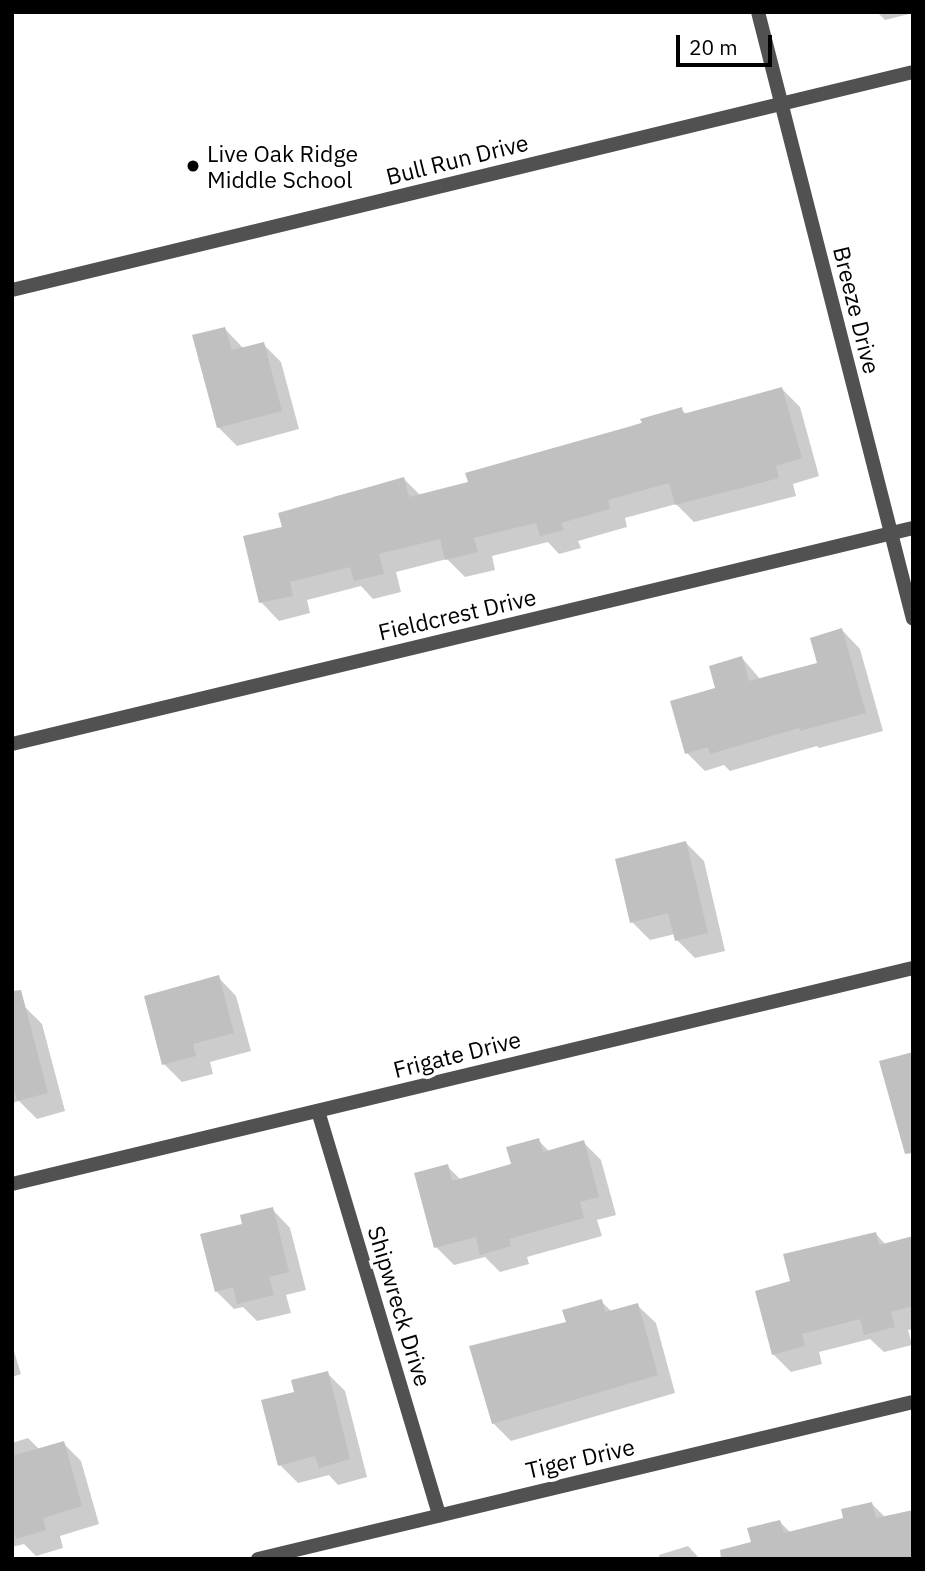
<!DOCTYPE html>
<html>
<head>
<meta charset="utf-8">
<style>
  body { margin:0 }
  #map { position:relative; width:925px; height:1571px; overflow:hidden; background:#fff; font-family:"IBM Plex Sans",sans-serif }
  div>[style] { position:absolute }
  [style*='--x'] { left:calc(var(--x)*1px); top:calc(var(--y)*1px); width:calc(var(--w)*1px); rotate:calc(var(--a)*1deg) }
  .shadow>* { inset:0; background:#0003 }
  .building>* { inset:0; background:#c0c0c0 }
  .street>* { height:14px; margin:-7px; padding:0 7px; transform-origin:7px; border-radius:7px; background:#515151 }
  .dots>* { width:19px; height:19px; translate:-50% -50%; box-sizing:border-box; border:4px solid #fff; border-radius:50% }
  span { translate:-50% -50%; white-space:nowrap; text-align:center; line-height:1.15; -webkit-text-stroke:7px #fff; paint-order:stroke }
  .poi-label { font-size:23px; color:#000 }
  .left { translate:0 -50%; text-align:left }
  .street-label { font-size:23px; color:#000 }
  .frame { position:absolute; inset:0; border:14px solid #000; pointer-events:none }
  .scale { position:absolute; left:676px; top:35px; width:96px; height:32px; box-sizing:border-box; border:4px solid #000; border-top:0; padding-left:9px; font-size:21px; line-height:24px; white-space:nowrap; color:#000; -webkit-text-stroke:5px #fff; paint-order:stroke }
</style>
</head>
<body>
<div id="map">
  <div class="shadow">
    <div style="clip-path:polygon(877px 12px,913px 12px,913px 13px,885px 20px)"></div>
    <div style="clip-path:polygon(225px 329px,244px 349px,263px 344px,281px 362px,299px 429px,237px 446px,218px 427px)"></div>
    <div style="clip-path:polygon(782px 389px,800px 407px,819px 476px,793px 484px,796px 496px,694px 522px,676px 504px,625px 518px,627px 527px,578px 541px,581px 548px,559px 554px,548px 542px,492px 556px,495px 570px,465px 577px,447px 559px,396px 572px,401px 592px,373px 599px,361px 586px,307px 600px,310px 613px,279px 621px,261px 602px,284px 528px,335px 501px,333px 497px,404px 479px,421px 496px,470px 483px,681px 409px,687px 415px)"></div>
    <div style="clip-path:polygon(842px 630px,860px 649px,883px 731px,819px 748px,817px 746px,730px 771px,724px 765px,705px 771px,687px 753px,717px 690px,742px 658px,761px 680px,819px 664px)"></div>
    <div style="clip-path:polygon(686px 843px,704px 861px,725px 951px,695px 958px,677px 940px,675px 934px,650px 940px,632px 922px)"></div>
    <div style="clip-path:polygon(218px 977px,236px 996px,251px 1051px,210px 1062px,213px 1074px,182px 1082px,164px 1064px)"></div>
    <div style="clip-path:polygon(24px 1006px,42px 1024px,65px 1111px,37px 1119px,19px 1101px,12px 1103px,12px 1009px)"></div>
    <div style="clip-path:polygon(538px 1140px,550px 1152px,583px 1142px,601px 1160px,616px 1215px,597px 1220px,602px 1236px,527px 1257px,529px 1264px,500px 1272px,485px 1257px,454px 1265px,436px 1247px,447px 1166px,461px 1180px,513px 1166px)"></div>
    <div style="clip-path:polygon(272px 1209px,290px 1228px,306px 1290px,286px 1295px,291px 1313px,257px 1321px,243px 1307px,234px 1309px,216px 1291px,244px 1225px)"></div>
    <div style="clip-path:polygon(876px 1234px,886px 1245px,913px 1239px,913px 1329px,908px 1330px,912px 1345px,884px 1352px,870px 1339px,819px 1352px,822px 1364px,791px 1372px,773px 1354px,793px 1282px)"></div>
    <div style="clip-path:polygon(601px 1301px,612px 1312px,637px 1305px,656px 1323px,675px 1393px,511px 1441px,493px 1423px,568px 1323px)"></div>
    <div style="clip-path:polygon(12px 1345px,21px 1374px,12px 1377px)"></div>
    <div style="clip-path:polygon(327px 1373px,345px 1391px,367px 1477px,338px 1485px,329px 1475px,298px 1483px,280px 1465px,296px 1393px)"></div>
    <div style="clip-path:polygon(28px 1438px,40px 1450px,63px 1443px,81px 1461px,99px 1524px,60px 1536px,63px 1548px,36px 1556px,24px 1544px,12px 1547px,12px 1443px)"></div>
    <div style="clip-path:polygon(872px 1504px,886px 1518px,913px 1559px,716px 1559px,754px 1548px,780px 1522px,791px 1533px,845px 1519px)"></div>
    <div style="clip-path:polygon(688px 1546px,700px 1559px,660px 1559px,659px 1555px)"></div>
  </div>
  <div class="building">
    <div style="clip-path:polygon(225px 327px,232px 350px,264px 342px,282px 411px,217px 428px,192px 335px)"></div>
    <div style="clip-path:polygon(782px 387px,802px 458px,776px 466px,779px 478px,675px 505px,669px 483px,608px 500px,610px 509px,561px 523px,564px 530px,540px 536px,536px 523px,474px 538px,478px 552px,445px 560px,440px 539px,379px 554px,384px 574px,354px 581px,350px 567px,290px 582px,293px 596px,259px 603px,243px 536px,282px 527px,278px 513px,404px 477px,409px 497px,468px 482px,465px 473px,642px 423px,640px 419px,682px 407px,683px 414px)"></div>
    <div style="clip-path:polygon(842px 628px,866px 713px,800px 731px,799px 728px,710px 754px,708px 747px,685px 754px,670px 701px,715px 688px,709px 666px,742px 656px,749px 681px,817px 663px,810px 638px)"></div>
    <div style="clip-path:polygon(686px 841px,708px 933px,675px 941px,668px 913px,630px 923px,615px 859px)"></div>
    <div style="clip-path:polygon(219px 975px,234px 1033px,193px 1044px,196px 1056px,162px 1065px,144px 996px)"></div>
    <div style="clip-path:polygon(21px 990px,48px 1093px,17px 1101px,12px 1082px,12px 991px)"></div>
    <div style="clip-path:polygon(913px 1052px,913px 1153px,905px 1154px,879px 1061px)"></div>
    <div style="clip-path:polygon(539px 1138px,543px 1152px,584px 1140px,599px 1197px,580px 1202px,584px 1218px,509px 1239px,511px 1246px,480px 1255px,476px 1237px,434px 1248px,414px 1173px,448px 1164px,452px 1181px,511px 1164px,506px 1147px)"></div>
    <div style="clip-path:polygon(273px 1207px,289px 1272px,269px 1277px,274px 1295px,237px 1304px,233px 1287px,215px 1292px,200px 1234px,242px 1224px,240px 1215px)"></div>
    <div style="clip-path:polygon(876px 1232px,879px 1245px,913px 1236px,913px 1306px,891px 1312px,895px 1327px,864px 1335px,860px 1319px,802px 1334px,805px 1346px,772px 1355px,755px 1291px,790px 1281px,783px 1254px)"></div>
    <div style="clip-path:polygon(602px 1299px,605px 1312px,638px 1303px,658px 1375px,492px 1424px,469px 1346px,566px 1322px,562px 1310px)"></div>
    <div style="clip-path:polygon(328px 1371px,350px 1459px,319px 1468px,315px 1456px,278px 1466px,261px 1400px,294px 1392px,291px 1380px)"></div>
    <div style="clip-path:polygon(64px 1441px,82px 1506px,43px 1518px,46px 1530px,16px 1539px,12px 1526px,12px 1456px)"></div>
    <div style="clip-path:polygon(872px 1502px,876px 1518px,913px 1510px,913px 1559px,721px 1559px,720px 1550px,751px 1542px,747px 1528px,780px 1520px,784px 1533px,843px 1518px,841px 1509px)"></div>
  </div>
  <div class="street">
    <div style="--x:758;--y:12;--w:626;--a:75.68"></div>
    <div style="--x:12;--y:290;--w:927;--a:-13.6"></div>
    <div style="--x:12;--y:744;--w:927;--a:-13.48"></div>
    <div style="--x:318;--y:1111;--w:422;--a:73.3"></div>
    <div style="--x:12;--y:1184;--w:927;--a:-13.48"></div>
    <div style="--x:258;--y:1559;--w:674;--a:-13.48"></div>
  </div>
  <div class="dots">
    <div style="left:193px;top:166px;background:#000"></div>
  </div>
  <div class="poi-label">
    <span class="left" style="left:207px;top:166px">Live Oak Ridge<br>Middle School</span>
  </div>
  <div class="street-label">
    <span style="left:457px;top:159px;rotate:-14deg">Bull Run Drive</span>
    <span style="left:857px;top:310px;rotate:76deg">Breeze Drive</span>
    <span style="left:457px;top:614px;rotate:-13deg">Fieldcrest Drive</span>
    <span style="left:457px;top:1054px;rotate:-14deg">Frigate Drive</span>
    <span style="left:400px;top:1306px;rotate:73deg">Shipwreck Drive</span>
    <span style="left:580px;top:1458px;rotate:-13deg">Tiger Drive</span>
  </div>
  <div class="frame"></div>
  <div class="scale">20 m</div>
</div>
</body>
</html>
